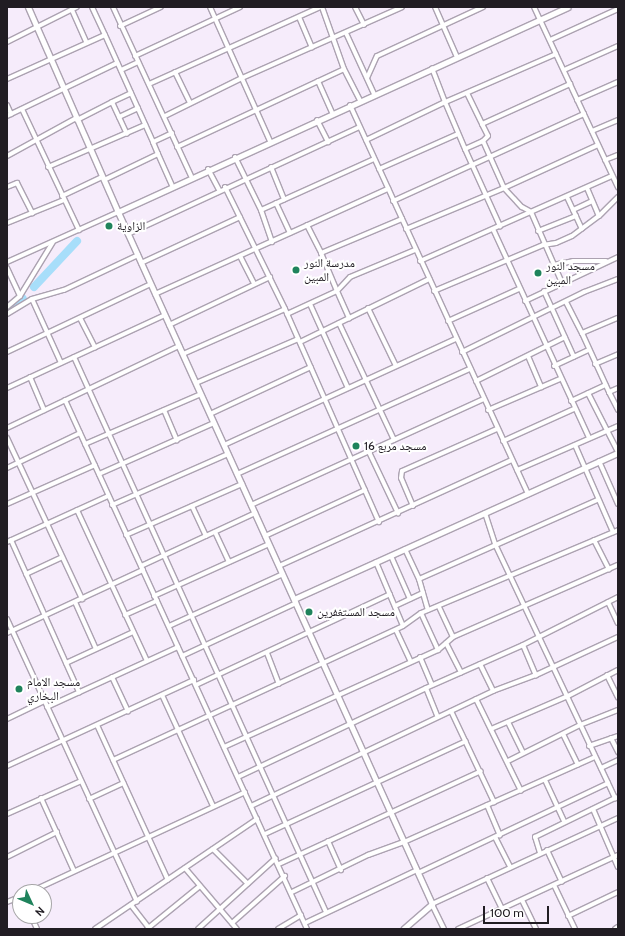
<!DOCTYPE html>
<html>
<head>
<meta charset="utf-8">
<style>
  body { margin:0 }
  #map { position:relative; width:625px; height:936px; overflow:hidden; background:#f6ecfb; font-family:Cabin,"Noto Naskh Arabic",sans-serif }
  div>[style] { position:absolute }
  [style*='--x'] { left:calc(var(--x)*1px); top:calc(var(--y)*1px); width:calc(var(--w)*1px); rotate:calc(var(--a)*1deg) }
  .river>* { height:8px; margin:-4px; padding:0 4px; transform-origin:4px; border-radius:4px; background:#a7defa }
  .roads { filter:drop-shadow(1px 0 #aca2b1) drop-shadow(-1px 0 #aca2b1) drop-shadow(0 1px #aca2b1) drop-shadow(0 -1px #aca2b1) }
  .minor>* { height:4px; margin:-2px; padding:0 2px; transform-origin:2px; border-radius:2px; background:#fff }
  .tertiary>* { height:5px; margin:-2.5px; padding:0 2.5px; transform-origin:2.5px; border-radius:2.5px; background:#fff }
  .dots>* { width:11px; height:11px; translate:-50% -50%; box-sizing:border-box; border:2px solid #fff; border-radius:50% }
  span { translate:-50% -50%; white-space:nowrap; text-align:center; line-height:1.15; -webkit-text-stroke:4px #fff; paint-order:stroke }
  .poi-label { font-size:12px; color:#211d23 }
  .left { translate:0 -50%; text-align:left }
  .frame { position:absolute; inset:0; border:8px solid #211d23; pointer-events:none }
  .north { position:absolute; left:12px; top:884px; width:40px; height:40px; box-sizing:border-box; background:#fff; border:1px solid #a6a5a7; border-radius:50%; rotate:134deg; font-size:11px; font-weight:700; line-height:16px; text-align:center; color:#211d23 }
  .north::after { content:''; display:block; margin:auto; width:14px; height:18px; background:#1f835c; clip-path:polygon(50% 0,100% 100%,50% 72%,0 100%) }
  .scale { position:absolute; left:483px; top:906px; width:66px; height:18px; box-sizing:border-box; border:2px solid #211d23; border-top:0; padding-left:5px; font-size:12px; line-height:14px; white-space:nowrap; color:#211d23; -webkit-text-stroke:3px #fff; paint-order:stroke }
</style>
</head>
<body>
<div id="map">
  <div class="river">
    <div style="--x:34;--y:287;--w:63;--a:-46.9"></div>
    <div style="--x:7;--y:309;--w:19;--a:-35"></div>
  </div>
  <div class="roads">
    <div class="minor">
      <div style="--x:113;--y:7;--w:186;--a:65.2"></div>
      <div style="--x:210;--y:7;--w:147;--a:65.9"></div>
      <div style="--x:322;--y:7;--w:66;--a:70.5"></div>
      <div style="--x:344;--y:69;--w:35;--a:63"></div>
      <div style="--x:355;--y:7;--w:20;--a:63"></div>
      <div style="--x:435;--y:7;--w:55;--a:66.3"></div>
      <div style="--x:534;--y:7;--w:199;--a:65"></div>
      <div style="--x:72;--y:10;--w:36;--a:66"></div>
      <div style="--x:299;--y:17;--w:33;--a:67"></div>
      <div style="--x:120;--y:26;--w:45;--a:-24.9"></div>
      <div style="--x:346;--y:33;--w:67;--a:65.3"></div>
      <div style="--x:105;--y:35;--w:117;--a:65.8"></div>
      <div style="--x:550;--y:40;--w:75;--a:-24.5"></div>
      <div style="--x:7;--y:42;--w:78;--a:-26.6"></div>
      <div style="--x:556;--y:54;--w:121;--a:156.6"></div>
      <div style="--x:445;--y:102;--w:51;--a:66.9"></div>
      <div style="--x:465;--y:149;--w:20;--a:-24"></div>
      <div style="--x:483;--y:141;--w:51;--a:65.9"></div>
      <div style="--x:504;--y:188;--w:103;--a:-24.6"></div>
      <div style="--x:135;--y:56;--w:116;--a:-25"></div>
      <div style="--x:121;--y:70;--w:19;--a:-25"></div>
      <div style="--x:564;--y:70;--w:59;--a:-24"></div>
      <div style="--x:175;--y:72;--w:34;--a:64"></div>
      <div style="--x:367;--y:78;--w:24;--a:-66"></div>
      <div style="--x:377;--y:56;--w:117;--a:-24.8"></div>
      <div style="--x:7;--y:79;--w:107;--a:-24.2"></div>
      <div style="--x:105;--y:35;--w:31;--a:-115"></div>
      <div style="--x:318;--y:81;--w:35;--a:66"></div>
      <div style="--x:149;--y:84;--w:188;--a:-24.2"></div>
      <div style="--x:467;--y:93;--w:34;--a:64"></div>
      <div style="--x:482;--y:124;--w:97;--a:-24.4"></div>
      <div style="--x:577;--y:100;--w:45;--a:-23.7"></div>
      <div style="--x:112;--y:102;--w:21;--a:-25"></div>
      <div style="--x:7;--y:105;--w:10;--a:66"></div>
      <div style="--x:11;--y:114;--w:4;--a:153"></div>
      <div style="--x:350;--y:105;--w:428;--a:65.4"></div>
      <div style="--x:22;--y:109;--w:134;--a:64.8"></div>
      <div style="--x:11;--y:114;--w:118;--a:-25.7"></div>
      <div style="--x:165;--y:116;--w:86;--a:-26.3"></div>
      <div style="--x:242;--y:78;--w:175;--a:-23.9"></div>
      <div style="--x:119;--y:117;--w:21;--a:-25"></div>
      <div style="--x:77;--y:120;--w:39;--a:-27"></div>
      <div style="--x:112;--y:102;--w:35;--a:65"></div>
      <div style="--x:317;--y:120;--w:25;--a:63"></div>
      <div style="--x:482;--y:124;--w:13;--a:63"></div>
      <div style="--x:488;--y:136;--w:7;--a:135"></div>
      <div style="--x:592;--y:131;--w:28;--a:-23"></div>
      <div style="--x:366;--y:140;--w:88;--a:-25.7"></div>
      <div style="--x:445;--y:102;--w:36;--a:-111"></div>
      <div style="--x:177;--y:147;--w:184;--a:-25"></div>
      <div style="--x:465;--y:149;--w:85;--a:65.6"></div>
      <div style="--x:158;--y:154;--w:34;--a:66"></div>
      <div style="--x:7;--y:156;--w:79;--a:-28.8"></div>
      <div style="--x:235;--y:157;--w:59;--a:63.9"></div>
      <div style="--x:261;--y:210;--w:34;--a:71"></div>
      <div style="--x:605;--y:160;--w:14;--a:-21"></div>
      <div style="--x:48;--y:167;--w:106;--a:-23.4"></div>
      <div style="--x:271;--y:167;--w:35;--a:68"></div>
      <div style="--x:208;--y:169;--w:24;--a:62"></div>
      <div style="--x:379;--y:169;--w:86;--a:-23.9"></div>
      <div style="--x:104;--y:180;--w:60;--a:-25.7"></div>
      <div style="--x:158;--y:154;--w:13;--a:-113"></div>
      <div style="--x:153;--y:142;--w:21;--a:-25"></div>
      <div style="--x:7;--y:187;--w:11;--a:-22"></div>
      <div style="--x:17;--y:183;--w:34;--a:63"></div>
      <div style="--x:587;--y:188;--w:30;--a:67"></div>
      <div style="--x:62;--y:196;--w:44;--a:-25.4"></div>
      <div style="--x:567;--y:197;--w:35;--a:65"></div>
      <div style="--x:393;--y:201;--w:210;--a:-24.5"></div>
      <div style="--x:276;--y:203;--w:33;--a:65"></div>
      <div style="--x:261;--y:210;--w:124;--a:-24.3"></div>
      <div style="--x:573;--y:210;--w:21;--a:-25"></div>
      <div style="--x:7;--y:223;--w:61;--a:-22"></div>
      <div style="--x:307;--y:225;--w:31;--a:63"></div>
      <div style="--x:321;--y:253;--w:88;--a:-22.8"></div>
      <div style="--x:406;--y:229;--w:106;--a:-22.7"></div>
      <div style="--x:504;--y:188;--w:26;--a:47"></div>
      <div style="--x:522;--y:207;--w:10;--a:29"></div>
      <div style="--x:531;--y:212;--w:77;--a:66.4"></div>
      <div style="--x:493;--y:229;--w:230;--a:65.3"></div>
      <div style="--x:538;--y:231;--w:41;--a:-21.5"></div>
      <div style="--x:128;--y:234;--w:255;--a:-24.8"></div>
      <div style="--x:321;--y:253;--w:41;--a:67.2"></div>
      <div style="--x:337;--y:291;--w:19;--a:-47"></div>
      <div style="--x:350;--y:277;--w:70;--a:-22.6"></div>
      <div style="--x:240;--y:256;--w:31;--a:63"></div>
      <div style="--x:420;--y:261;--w:210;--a:-23.9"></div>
      <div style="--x:7;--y:262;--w:122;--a:-24.2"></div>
      <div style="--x:141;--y:263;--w:109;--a:-24.9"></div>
      <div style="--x:553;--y:265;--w:20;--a:-11"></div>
      <div style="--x:573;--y:261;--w:33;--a:0"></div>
      <div style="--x:7;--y:268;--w:31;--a:65"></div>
      <div style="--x:434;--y:291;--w:118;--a:-22.9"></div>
      <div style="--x:543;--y:245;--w:13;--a:-9"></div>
      <div style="--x:556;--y:243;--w:17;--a:-24"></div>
      <div style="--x:572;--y:236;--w:34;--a:-37"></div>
      <div style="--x:599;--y:216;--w:27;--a:-45"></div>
      <div style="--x:544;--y:291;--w:72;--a:65.6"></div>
      <div style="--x:155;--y:294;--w:256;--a:-24.3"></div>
      <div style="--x:32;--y:299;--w:70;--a:65.6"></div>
      <div style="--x:525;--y:301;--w:103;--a:-25.3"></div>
      <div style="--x:566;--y:302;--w:35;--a:63"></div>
      <div style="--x:310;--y:304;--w:92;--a:65.7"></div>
      <div style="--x:7;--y:307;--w:17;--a:-40"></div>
      <div style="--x:20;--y:296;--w:63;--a:-58.6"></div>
      <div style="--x:368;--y:308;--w:64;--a:64.2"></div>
      <div style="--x:285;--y:309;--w:233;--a:66.2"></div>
      <div style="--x:7;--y:314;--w:29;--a:-31"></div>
      <div style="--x:32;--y:299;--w:33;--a:-16"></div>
      <div style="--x:64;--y:290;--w:82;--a:-25.3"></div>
      <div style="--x:287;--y:314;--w:55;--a:-24.7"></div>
      <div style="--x:337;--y:291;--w:30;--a:66"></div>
      <div style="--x:80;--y:318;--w:33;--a:63"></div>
      <div style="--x:448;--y:321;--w:78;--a:-24.3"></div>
      <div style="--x:339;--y:323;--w:129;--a:64.8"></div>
      <div style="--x:169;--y:325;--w:112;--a:-25.4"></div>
      <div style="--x:300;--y:342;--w:144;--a:-26"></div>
      <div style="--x:7;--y:352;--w:159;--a:-25.3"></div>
      <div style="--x:462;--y:352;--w:136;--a:-26.2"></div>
      <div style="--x:584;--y:292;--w:36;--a:-21"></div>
      <div style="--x:183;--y:354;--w:111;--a:-23.8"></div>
      <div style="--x:285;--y:309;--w:136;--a:-116.2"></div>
      <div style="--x:528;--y:356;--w:34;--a:67"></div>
      <div style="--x:74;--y:357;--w:610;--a:65.58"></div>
      <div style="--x:595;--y:364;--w:25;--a:-23"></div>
      <div style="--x:554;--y:366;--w:38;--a:-25"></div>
      <div style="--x:30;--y:377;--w:36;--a:67"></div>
      <div style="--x:476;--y:381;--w:99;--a:-26.3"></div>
      <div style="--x:196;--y:383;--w:111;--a:-23.3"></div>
      <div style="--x:7;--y:388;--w:174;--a:-24.8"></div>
      <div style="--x:618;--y:388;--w:10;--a:156"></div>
      <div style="--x:609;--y:392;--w:20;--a:63"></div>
      <div style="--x:609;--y:392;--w:65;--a:-114.6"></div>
      <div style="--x:582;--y:333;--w:39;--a:-23"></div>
      <div style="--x:588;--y:393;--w:66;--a:63"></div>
      <div style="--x:65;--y:400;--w:582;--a:65.42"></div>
      <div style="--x:571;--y:401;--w:38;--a:-25"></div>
      <div style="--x:164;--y:410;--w:33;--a:67"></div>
      <div style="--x:488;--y:410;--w:78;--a:-23.3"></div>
      <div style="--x:210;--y:414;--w:111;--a:-25"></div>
      <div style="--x:7;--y:428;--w:191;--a:-25.5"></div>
      <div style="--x:7;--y:438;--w:178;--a:65"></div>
      <div style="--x:503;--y:441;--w:78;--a:-24.3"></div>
      <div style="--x:85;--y:444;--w:126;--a:-23.3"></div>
      <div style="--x:224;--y:445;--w:255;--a:-24.6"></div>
      <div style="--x:575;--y:445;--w:95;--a:66.4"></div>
      <div style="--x:369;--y:452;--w:68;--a:64.6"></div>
      <div style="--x:599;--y:461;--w:47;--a:66.2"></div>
      <div style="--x:7;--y:468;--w:81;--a:-25.6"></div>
      <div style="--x:517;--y:470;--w:110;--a:-23.5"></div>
      <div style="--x:99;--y:474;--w:126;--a:-23.9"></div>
      <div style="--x:237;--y:474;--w:256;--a:-24.3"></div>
      <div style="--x:7;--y:504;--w:96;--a:-23.9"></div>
      <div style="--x:112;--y:505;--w:127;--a:-23.7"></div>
      <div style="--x:251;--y:505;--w:256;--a:-24.5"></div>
      <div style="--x:192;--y:506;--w:33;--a:65"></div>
      <div style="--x:413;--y:506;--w:30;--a:-113"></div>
      <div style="--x:401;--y:478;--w:7;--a:-82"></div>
      <div style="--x:402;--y:471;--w:104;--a:-23.9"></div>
      <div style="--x:77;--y:510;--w:166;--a:65.1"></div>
      <div style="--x:485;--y:513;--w:33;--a:72"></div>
      <div style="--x:495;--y:544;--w:264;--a:64.7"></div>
      <div style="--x:215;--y:532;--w:33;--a:65"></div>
      <div style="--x:126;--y:535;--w:127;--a:-23.7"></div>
      <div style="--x:265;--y:536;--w:110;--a:-24.7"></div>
      <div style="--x:11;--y:540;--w:167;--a:65.9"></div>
      <div style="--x:594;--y:540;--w:33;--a:63"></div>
      <div style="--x:7;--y:542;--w:111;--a:-24.5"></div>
      <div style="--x:405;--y:549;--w:33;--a:65"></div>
      <div style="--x:419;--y:579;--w:32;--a:74"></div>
      <div style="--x:391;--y:556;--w:47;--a:66.2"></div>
      <div style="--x:376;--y:562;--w:69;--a:67.1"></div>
      <div style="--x:141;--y:566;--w:126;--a:-24.9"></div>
      <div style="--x:279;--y:566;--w:256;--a:-24.5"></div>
      <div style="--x:26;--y:574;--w:40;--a:-25"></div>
      <div style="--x:419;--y:579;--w:195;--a:-23.9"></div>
      <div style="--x:154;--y:596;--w:126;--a:-24.3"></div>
      <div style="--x:75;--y:602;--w:51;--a:65.9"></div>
      <div style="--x:608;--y:602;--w:23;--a:65"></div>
      <div style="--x:395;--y:606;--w:31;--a:-25"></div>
      <div style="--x:439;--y:607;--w:33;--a:65"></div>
      <div style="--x:421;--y:613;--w:41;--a:65.3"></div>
      <div style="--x:125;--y:615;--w:35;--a:-24"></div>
      <div style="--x:7;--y:619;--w:311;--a:65.3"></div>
      <div style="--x:169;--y:626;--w:125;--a:-24.5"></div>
      <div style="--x:396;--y:630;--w:33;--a:65"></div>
      <div style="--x:7;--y:633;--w:150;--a:-24.9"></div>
      <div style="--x:446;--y:643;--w:33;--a:63"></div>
      <div style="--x:523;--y:645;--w:33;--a:67"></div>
      <div style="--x:267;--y:653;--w:33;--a:69"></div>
      <div style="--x:182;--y:656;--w:126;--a:-24.9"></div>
      <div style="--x:420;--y:657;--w:30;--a:67"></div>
      <div style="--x:66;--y:663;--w:74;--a:-24.8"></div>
      <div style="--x:480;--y:664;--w:30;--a:64"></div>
      <div style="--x:607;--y:675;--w:25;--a:64"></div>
      <div style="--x:112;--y:677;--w:38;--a:65"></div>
      <div style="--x:196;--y:685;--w:214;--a:-25.1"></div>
      <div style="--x:426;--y:688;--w:31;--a:68"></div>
      <div style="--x:162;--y:695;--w:122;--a:65.3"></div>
      <div style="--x:476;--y:699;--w:102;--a:63.9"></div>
      <div style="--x:47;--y:707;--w:144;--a:-24.6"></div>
      <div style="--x:451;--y:711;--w:101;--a:64.7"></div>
      <div style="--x:7;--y:719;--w:41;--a:-25.9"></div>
      <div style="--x:508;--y:722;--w:34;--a:64"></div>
      <div style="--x:97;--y:725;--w:170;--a:65.4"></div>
      <div style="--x:491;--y:729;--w:84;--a:-23.2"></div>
      <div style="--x:568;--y:696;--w:56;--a:-27.5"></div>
      <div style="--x:563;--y:734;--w:34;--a:64"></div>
      <div style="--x:611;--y:738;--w:16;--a:63"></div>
      <div style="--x:589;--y:746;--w:31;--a:-19"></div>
      <div style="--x:224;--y:747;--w:235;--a:-24.4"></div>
      <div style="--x:438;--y:650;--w:20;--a:-41"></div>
      <div style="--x:453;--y:637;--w:180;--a:-23.6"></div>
      <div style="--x:113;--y:760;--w:319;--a:-24.8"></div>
      <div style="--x:403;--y:626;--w:22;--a:-36"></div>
      <div style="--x:421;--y:613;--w:214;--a:-22.8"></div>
      <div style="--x:508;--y:761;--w:80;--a:-26.6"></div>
      <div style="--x:580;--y:725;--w:41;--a:-21.5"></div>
      <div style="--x:7;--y:766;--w:206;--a:-24.7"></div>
      <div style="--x:601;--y:768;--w:19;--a:-25"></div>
      <div style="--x:238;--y:777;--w:208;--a:-25.3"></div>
      <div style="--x:426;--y:688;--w:106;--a:-23.9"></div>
      <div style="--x:523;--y:645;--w:106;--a:-26.8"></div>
      <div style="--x:545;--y:780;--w:45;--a:65.1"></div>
      <div style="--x:41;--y:798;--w:80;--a:65.7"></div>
      <div style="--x:89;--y:799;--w:38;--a:-25"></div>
      <div style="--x:487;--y:805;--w:33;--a:67"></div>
      <div style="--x:251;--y:806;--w:268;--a:-25.4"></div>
      <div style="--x:493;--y:691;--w:46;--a:-20.4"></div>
      <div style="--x:536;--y:675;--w:90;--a:-24.9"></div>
      <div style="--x:593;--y:809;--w:63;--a:66.7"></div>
      <div style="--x:7;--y:814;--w:81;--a:-24"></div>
      <div style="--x:265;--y:834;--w:221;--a:-24.8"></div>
      <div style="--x:495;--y:837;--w:34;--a:63"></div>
      <div style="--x:328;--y:841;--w:32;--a:66"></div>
      <div style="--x:213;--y:849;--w:49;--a:45"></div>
      <div style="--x:547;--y:850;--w:35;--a:65"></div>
      <div style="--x:540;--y:853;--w:17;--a:-107"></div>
      <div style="--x:535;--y:837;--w:89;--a:-26"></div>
      <div style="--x:7;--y:857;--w:56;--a:-26.6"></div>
      <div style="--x:279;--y:864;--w:222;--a:-24.7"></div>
      <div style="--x:185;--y:868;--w:80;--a:49.6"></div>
      <div style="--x:418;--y:873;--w:210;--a:-25.3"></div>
      <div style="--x:608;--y:783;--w:17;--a:65"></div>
      <div style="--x:615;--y:798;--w:3;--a:-18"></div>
      <div style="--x:487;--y:878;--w:34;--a:64"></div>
      <div style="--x:554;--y:885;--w:49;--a:64.5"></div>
      <div style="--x:30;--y:892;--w:237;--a:-24.9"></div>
      <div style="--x:292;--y:892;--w:85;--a:-26"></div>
      <div style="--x:368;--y:855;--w:38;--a:-20"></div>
      <div style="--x:404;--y:842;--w:209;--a:-24"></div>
      <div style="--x:522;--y:900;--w:32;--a:64"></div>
      <div style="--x:7;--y:902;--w:14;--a:-21"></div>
      <div style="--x:131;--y:905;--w:31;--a:52"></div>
      <div style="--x:31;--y:916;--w:14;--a:65"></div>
      <div style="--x:568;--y:916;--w:55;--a:-25.6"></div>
      <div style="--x:232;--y:923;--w:71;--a:-41.6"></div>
      <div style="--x:305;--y:923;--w:124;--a:-25.3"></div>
      <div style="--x:95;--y:929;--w:196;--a:-34.2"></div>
      <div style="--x:147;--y:929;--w:68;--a:-39.1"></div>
      <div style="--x:198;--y:929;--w:105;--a:-42.3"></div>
      <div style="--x:278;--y:929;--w:27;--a:-31"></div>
      <div style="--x:444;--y:929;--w:28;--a:-116"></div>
      <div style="--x:432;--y:904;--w:205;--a:-24.8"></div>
      <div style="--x:458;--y:929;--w:176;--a:-24.8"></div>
      <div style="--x:615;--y:929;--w:4;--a:-34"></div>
    </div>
    <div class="tertiary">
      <div style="--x:28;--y:7;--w:224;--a:66.3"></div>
      <div style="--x:118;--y:212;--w:760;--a:65.59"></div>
      <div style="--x:432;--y:904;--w:38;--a:139"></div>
      <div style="--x:118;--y:212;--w:494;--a:-24.5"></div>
      <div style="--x:294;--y:599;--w:355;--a:-24.3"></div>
    </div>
  </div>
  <div class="dots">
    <div style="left:109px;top:226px;background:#1f835c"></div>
    <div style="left:296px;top:270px;background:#1f835c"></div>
    <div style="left:538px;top:273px;background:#1f835c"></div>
    <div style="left:356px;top:446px;background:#1f835c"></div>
    <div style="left:309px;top:612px;background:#1f835c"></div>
    <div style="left:19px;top:689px;background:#1f835c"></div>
  </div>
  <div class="poi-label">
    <span class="left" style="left:117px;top:226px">الزاوية</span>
    <span class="left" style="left:304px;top:270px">مدرسة النور<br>المبين</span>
    <span class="left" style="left:546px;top:273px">مسجد النور<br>المبين</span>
    <span class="left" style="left:364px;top:446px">مسجد مربع 16</span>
    <span class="left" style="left:317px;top:612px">مسجد المستغفرين</span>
    <span class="left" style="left:27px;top:689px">مسجد الامام<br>البخاري</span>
  </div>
  <div class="frame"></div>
  <div class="north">N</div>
  <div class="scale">100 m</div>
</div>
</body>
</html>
